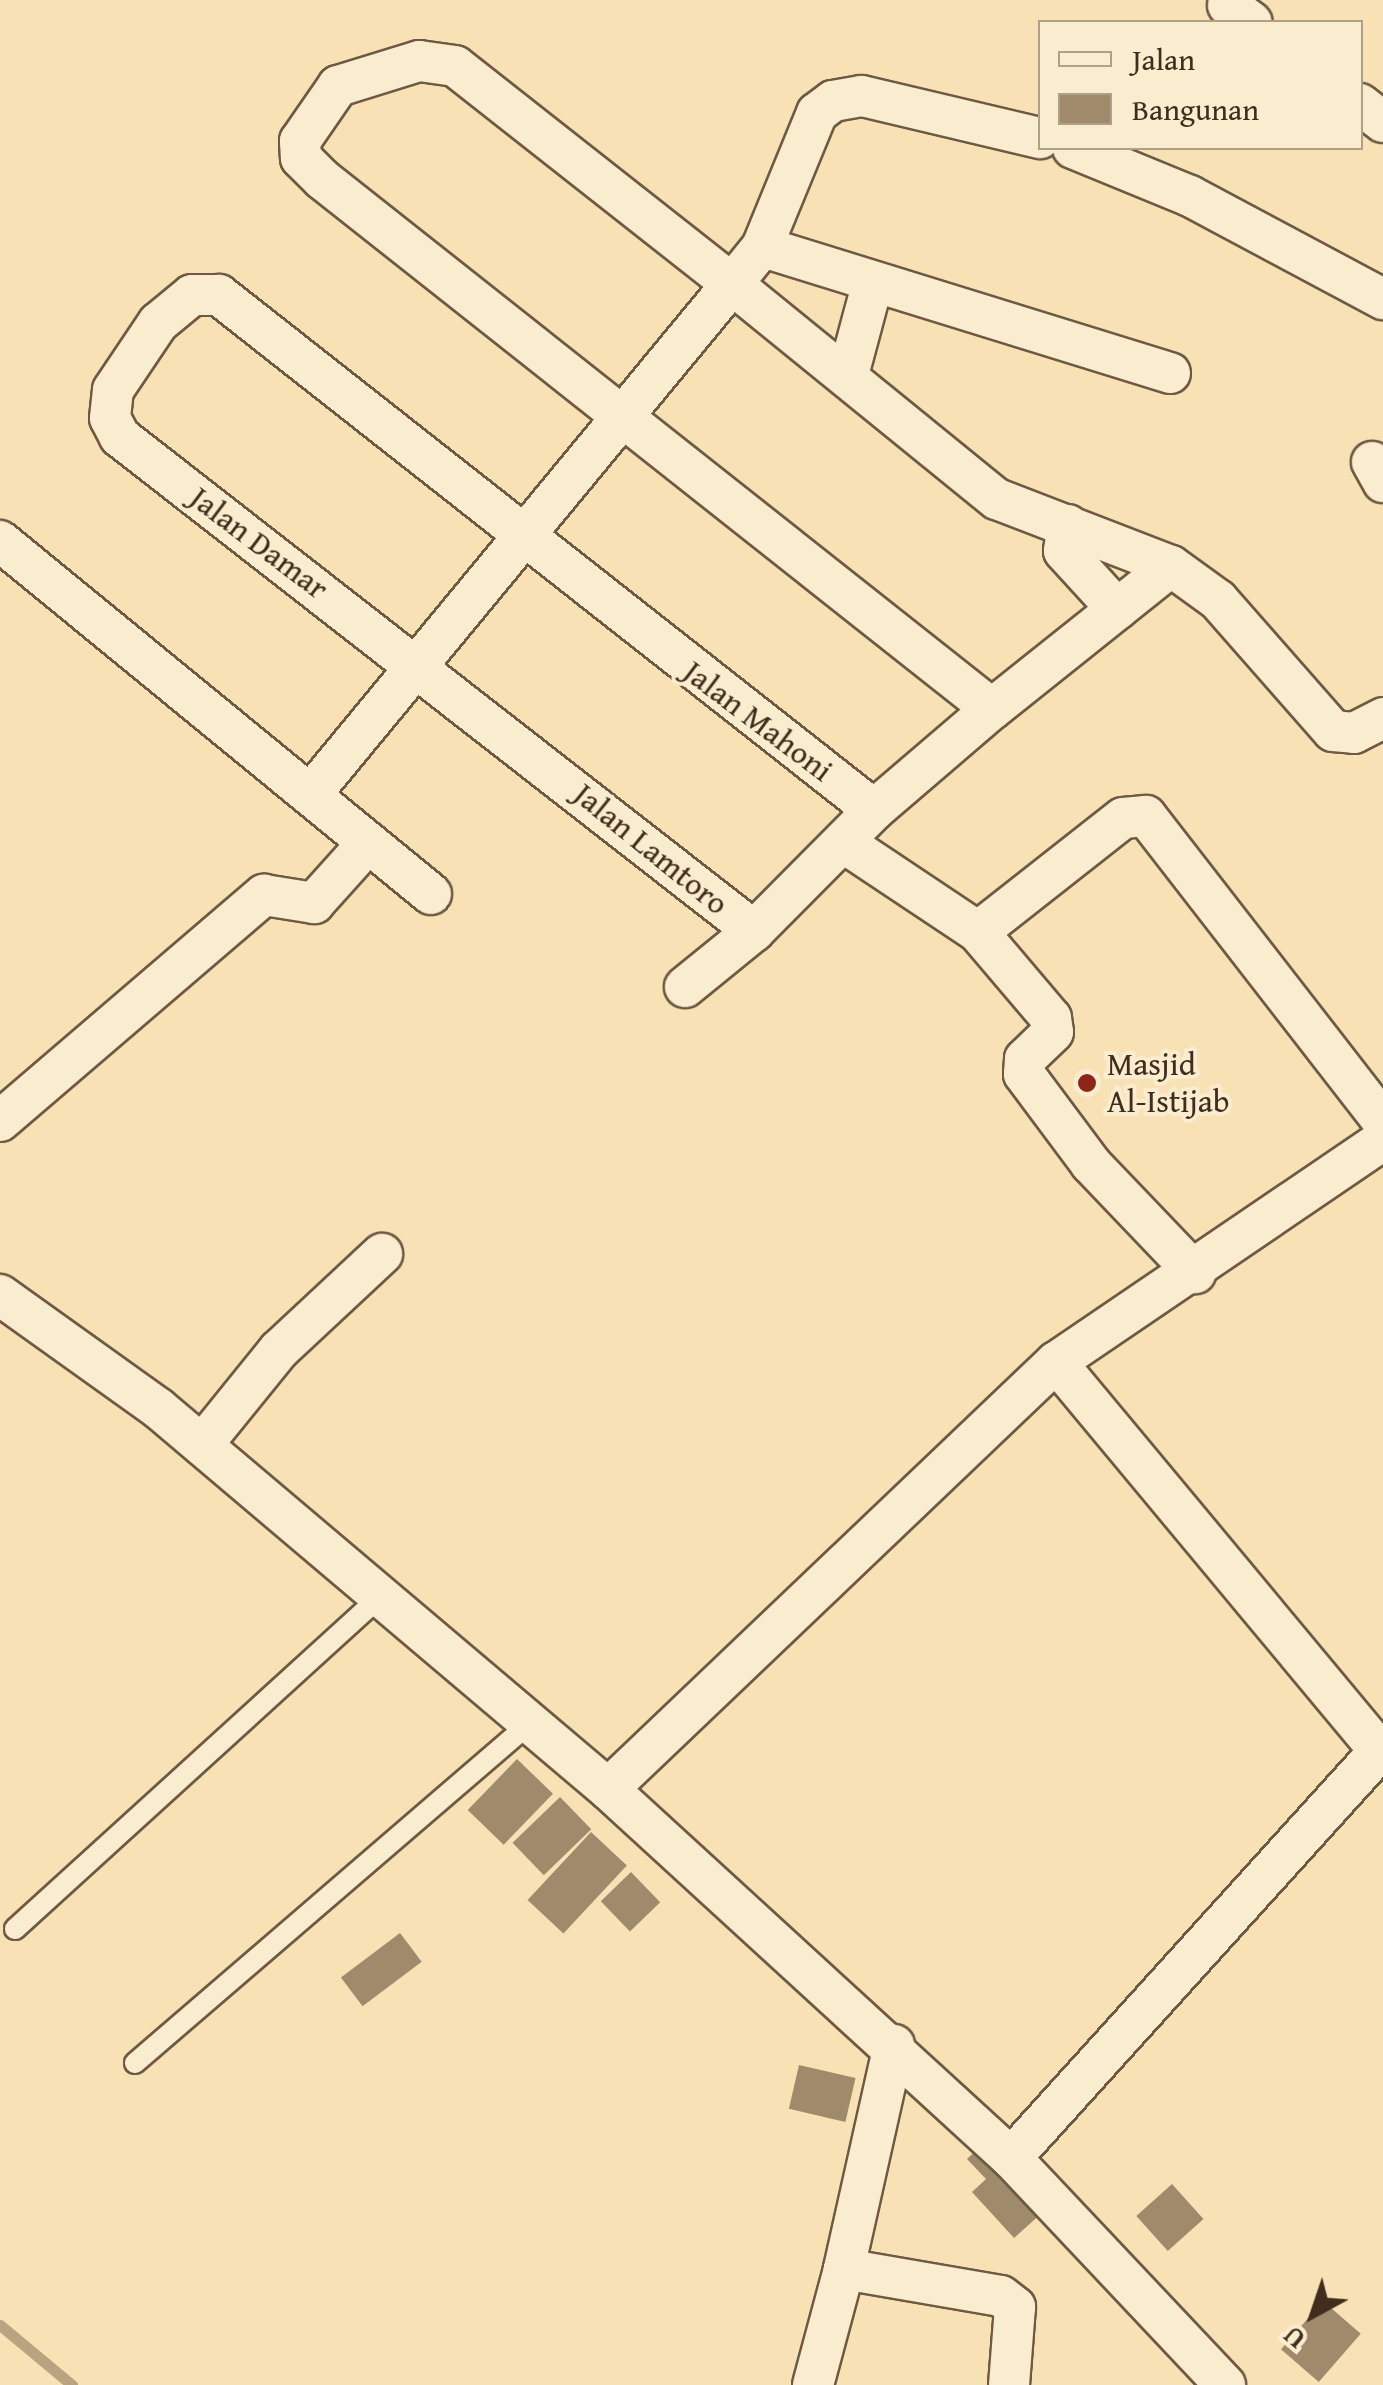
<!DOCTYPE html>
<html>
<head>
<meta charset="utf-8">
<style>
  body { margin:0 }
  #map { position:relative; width:1383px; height:2385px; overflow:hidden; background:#f7e1b5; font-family:"Gentium Book Plus",serif }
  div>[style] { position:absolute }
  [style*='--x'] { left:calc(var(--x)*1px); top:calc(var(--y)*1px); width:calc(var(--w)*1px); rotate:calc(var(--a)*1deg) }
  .stream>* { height:11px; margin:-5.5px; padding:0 5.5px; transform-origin:5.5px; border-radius:5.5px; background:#b9a481 }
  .building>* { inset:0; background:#9f8b6c; transform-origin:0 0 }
  .roads { filter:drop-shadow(2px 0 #6e5a43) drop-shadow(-2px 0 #6e5a43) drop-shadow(0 2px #6e5a43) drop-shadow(0 -2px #6e5a43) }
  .lane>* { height:20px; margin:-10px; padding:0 10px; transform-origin:10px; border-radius:10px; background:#faeccf }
  .street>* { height:40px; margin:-20px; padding:0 20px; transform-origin:20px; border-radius:20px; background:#faeccf }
  .dots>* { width:28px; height:28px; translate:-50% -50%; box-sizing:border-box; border:5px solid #faeccf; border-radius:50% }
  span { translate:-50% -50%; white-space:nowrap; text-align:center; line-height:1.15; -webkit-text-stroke:8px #faeccf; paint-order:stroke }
  .street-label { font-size:32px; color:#402d1d }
  .poi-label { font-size:32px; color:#402d1d }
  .left { translate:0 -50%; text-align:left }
  .legend { position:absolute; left:1038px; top:20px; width:325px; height:130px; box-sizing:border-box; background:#faeccf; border:2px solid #b0a088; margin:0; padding:12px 18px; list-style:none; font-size:30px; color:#402d1d }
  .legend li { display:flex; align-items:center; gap:20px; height:50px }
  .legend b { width:50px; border:2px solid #b0a088 }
  .north { position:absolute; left:1263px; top:2265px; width:100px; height:100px; -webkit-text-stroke:8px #faeccf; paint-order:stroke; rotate:220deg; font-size:28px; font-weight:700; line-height:40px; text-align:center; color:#402d1d }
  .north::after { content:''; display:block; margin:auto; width:35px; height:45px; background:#402d1d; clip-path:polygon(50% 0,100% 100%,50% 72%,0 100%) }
</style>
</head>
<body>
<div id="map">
  <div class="stream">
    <div style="--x:0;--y:2325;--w:94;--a:39.8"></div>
  </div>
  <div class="building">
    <div style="left:517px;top:1759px;width:50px;height:71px;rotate:44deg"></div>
    <div style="left:560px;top:1797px;width:45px;height:66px;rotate:46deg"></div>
    <div style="left:591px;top:1832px;width:49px;height:93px;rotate:43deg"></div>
    <div style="left:631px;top:1872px;width:42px;height:42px;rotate:46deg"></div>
    <div style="left:400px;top:1933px;width:36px;height:74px;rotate:53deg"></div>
    <div style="left:799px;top:2065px;width:58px;height:45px;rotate:13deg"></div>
    <div style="clip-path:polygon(984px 2143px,1044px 2211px,1014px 2238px,972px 2192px,986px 2179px,967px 2159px)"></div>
    <div style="left:1172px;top:2184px;width:47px;height:48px;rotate:48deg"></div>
    <div style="left:1323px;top:2301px;width:50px;height:64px;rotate:41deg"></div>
  </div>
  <div class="roads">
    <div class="lane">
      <div style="--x:15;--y:1929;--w:493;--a:-42.3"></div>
      <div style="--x:135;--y:2063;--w:521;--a:-40.72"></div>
    </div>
    <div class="street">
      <div style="--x:1228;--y:5;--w:29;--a:36"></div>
      <div style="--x:1360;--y:104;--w:29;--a:38"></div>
      <div style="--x:1073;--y:148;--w:126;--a:22.3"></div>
      <div style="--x:1190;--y:196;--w:219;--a:28.1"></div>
      <div style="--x:762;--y:247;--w:145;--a:-67.7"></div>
      <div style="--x:817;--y:113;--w:20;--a:-37"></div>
      <div style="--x:833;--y:101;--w:29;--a:-10"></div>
      <div style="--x:862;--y:96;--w:183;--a:13.3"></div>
      <div style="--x:1170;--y:373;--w:427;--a:-162.8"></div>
      <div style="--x:762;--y:247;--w:48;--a:129"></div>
      <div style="--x:732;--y:284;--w:352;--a:-141.8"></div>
      <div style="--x:455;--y:66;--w:36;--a:-172"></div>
      <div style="--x:419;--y:61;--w:85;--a:162.8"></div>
      <div style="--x:338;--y:86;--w:67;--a:124.6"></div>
      <div style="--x:300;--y:141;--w:17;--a:87"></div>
      <div style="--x:301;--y:158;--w:30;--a:45"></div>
      <div style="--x:322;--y:179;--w:854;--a:38.35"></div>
      <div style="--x:992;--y:709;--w:229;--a:-38.6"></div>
      <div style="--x:848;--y:375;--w:96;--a:-75"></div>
      <div style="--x:1372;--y:462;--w:23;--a:61"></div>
      <div style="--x:1068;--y:525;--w:26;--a:99"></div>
      <div style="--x:1064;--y:551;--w:79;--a:47.6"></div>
      <div style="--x:0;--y:541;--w:557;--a:39.32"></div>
      <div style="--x:310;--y:795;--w:663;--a:-50.45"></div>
      <div style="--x:732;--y:284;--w:341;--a:39.1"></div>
      <div style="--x:997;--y:499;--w:186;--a:21.1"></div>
      <div style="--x:1171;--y:566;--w:58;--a:35.9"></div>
      <div style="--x:1218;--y:600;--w:174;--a:48.7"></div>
      <div style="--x:1333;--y:731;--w:21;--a:5"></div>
      <div style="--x:1354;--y:733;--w:33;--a:-27"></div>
      <div style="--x:874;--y:810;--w:170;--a:134.8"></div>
      <div style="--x:754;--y:931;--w:804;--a:-142.07"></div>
      <div style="--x:120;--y:437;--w:21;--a:-118"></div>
      <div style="--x:110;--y:418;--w:28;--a:-84"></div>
      <div style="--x:113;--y:390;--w:81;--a:-56.1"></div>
      <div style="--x:158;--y:323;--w:44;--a:-39.5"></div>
      <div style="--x:192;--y:295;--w:27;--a:0"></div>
      <div style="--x:219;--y:295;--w:833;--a:38.18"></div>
      <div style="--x:874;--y:810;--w:155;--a:-40.6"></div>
      <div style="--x:843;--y:842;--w:162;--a:33.7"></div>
      <div style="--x:978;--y:932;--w:113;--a:49.7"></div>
      <div style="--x:1051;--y:1018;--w:14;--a:82"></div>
      <div style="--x:1053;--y:1032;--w:39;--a:136"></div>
      <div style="--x:1025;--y:1059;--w:15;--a:94"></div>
      <div style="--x:1024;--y:1074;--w:112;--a:53.3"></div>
      <div style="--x:1091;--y:1164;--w:151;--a:46.3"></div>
      <div style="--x:978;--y:932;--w:184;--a:-38.2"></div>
      <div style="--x:1123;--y:818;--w:23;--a:-5"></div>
      <div style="--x:1146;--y:816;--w:387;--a:52.2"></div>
      <div style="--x:685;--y:987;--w:89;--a:-39.1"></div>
      <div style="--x:0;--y:1121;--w:348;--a:-40.6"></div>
      <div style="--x:264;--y:895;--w:51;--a:9.1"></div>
      <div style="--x:314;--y:903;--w:81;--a:-48"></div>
      <div style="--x:1383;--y:1140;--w:395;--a:145.8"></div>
      <div style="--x:1056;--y:1362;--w:511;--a:50.24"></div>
      <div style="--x:0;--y:1295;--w:194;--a:35.6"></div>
      <div style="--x:158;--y:1408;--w:590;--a:40.25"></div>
      <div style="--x:202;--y:1445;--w:122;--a:-51"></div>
      <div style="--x:279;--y:1350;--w:141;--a:-43"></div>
      <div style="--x:894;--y:2045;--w:230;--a:102.6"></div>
      <div style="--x:844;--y:2269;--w:159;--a:9.8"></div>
      <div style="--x:1001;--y:2296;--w:18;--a:38"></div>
      <div style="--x:1015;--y:2307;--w:78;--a:94.4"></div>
      <div style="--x:1011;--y:2158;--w:546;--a:-137.52"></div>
      <div style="--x:608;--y:1789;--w:619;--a:-43.63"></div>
      <div style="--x:813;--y:2385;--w:120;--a:-75"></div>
      <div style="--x:1225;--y:2385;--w:312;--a:-133.3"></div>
      <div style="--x:1011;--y:2158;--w:554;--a:-47.85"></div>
    </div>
  </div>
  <div class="dots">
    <div style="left:1087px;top:1083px;background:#8f2418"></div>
  </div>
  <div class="street-label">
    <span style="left:259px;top:543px;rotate:37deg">Jalan Damar</span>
    <span style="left:758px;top:721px;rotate:37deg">Jalan Mahoni</span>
    <span style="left:651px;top:849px;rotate:39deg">Jalan Lamtoro</span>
  </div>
  <div class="poi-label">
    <span class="left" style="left:1107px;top:1083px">Masjid<br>Al-Istijab</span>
  </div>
  <ul class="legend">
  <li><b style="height:12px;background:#faeccf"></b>Jalan</li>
  <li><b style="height:28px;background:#9f8b6c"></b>Bangunan</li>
  </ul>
  <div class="north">U</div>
</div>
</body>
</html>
